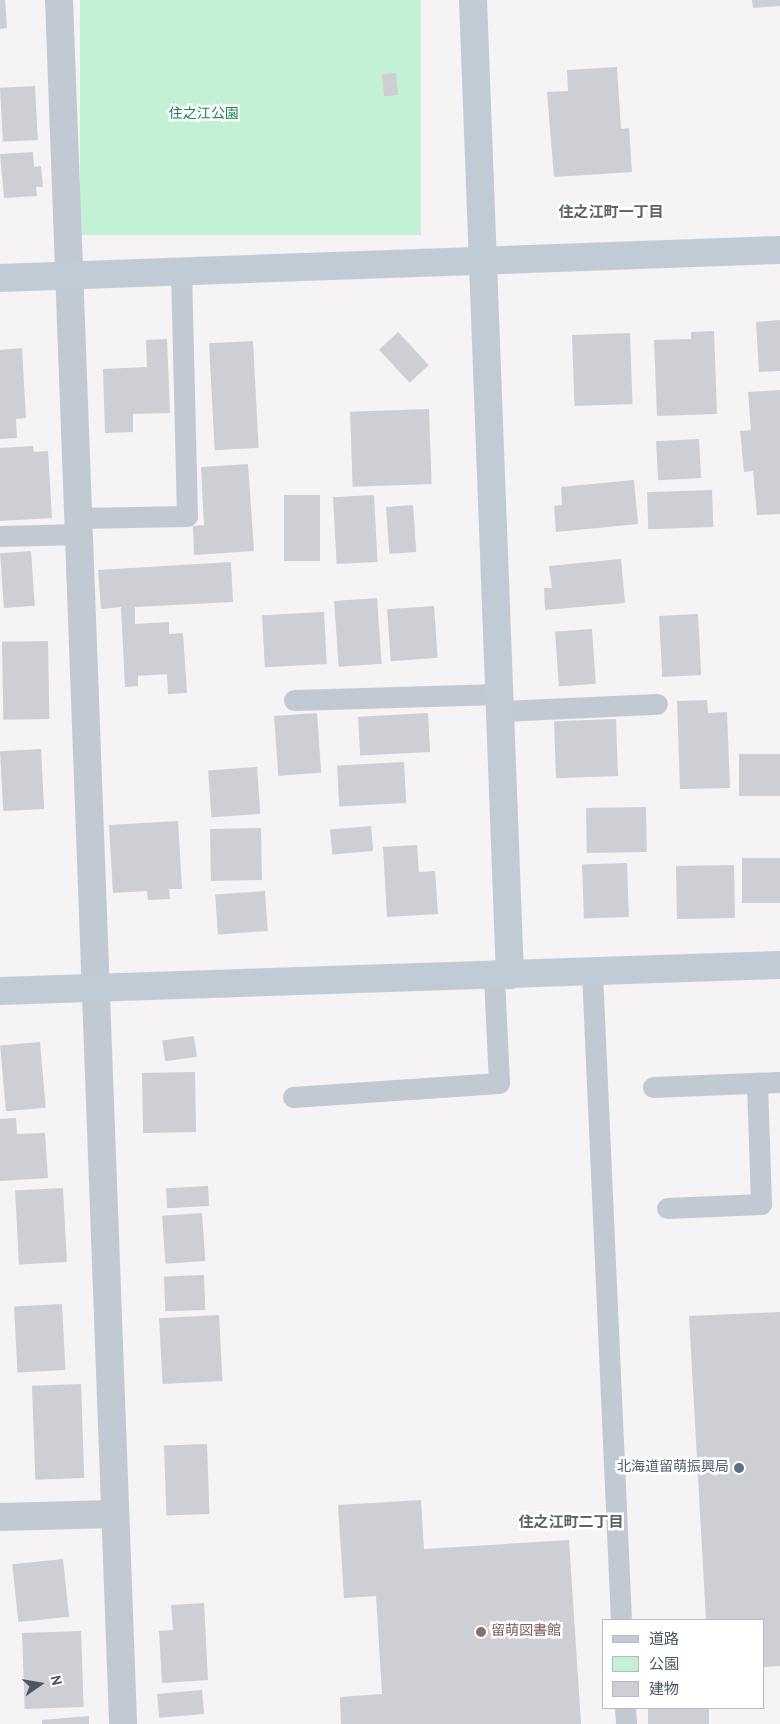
<!DOCTYPE html>
<html>
<head>
<meta charset="utf-8">
<style>
  body { margin:0 }
  #map { position:relative; width:780px; height:1724px; overflow:hidden; background:#f5f3f3; font-family:Overpass,"Noto Sans JP",sans-serif }
  div>[style] { position:absolute }
  [style*='--x'] { left:calc(var(--x)*1px); top:calc(var(--y)*1px); width:calc(var(--w)*1px); rotate:calc(var(--a)*1deg) }
  .green>* { inset:0; background:#c3f1d5; transform-origin:0 0 }
  .building>* { inset:0; background:#cdcfd5; transform-origin:0 0 }
  .lane>* { height:21px; margin:-10.5px; padding:0 10.5px; transform-origin:10.5px; border-radius:10.5px; background:#c1cad2 }
  .street>* { height:28px; margin:-14px; padding:0 14px; transform-origin:14px; border-radius:14px; background:#c1cad2 }
  .secondary>* { height:28px; margin:-14px; padding:0 14px; transform-origin:14px; border-radius:14px; background:#c1cbd6 }
  .dots>* { width:14px; height:14px; translate:-50% -50%; box-sizing:border-box; border:2px solid #fff; border-radius:50% }
  span { translate:-50% -50%; white-space:nowrap; text-align:center; line-height:1.15; -webkit-text-stroke:5px #fff; paint-order:stroke }
  .park-label { font-size:14px; color:#17864f }
  .service-label { font-size:14px; color:#4e5e75 }
  .right { translate:-100% -50%; text-align:right }
  .education-label { font-size:14px; color:#785e54 }
  .left { translate:0 -50%; text-align:left }
  .neighbourhood-label { font-size:15px; color:#5f6368; font-weight:700 }
  .legend { position:absolute; left:602px; top:1619px; width:162px; height:90px; box-sizing:border-box; background:#fff; border:1px solid #b7bbc0; margin:0; padding:6px 9px; list-style:none; font-size:15px; color:#4a5661 }
  .legend li { display:flex; align-items:center; gap:10px; height:25px }
  .legend b { width:25px; border:1px solid #b7bbc0 }
  .north { position:absolute; left:15px; top:1659px; width:50px; height:50px; -webkit-text-stroke:4px #fff; paint-order:stroke; rotate:77deg; font-size:14px; font-weight:700; line-height:20px; text-align:center; color:#4a5661 }
  .north::after { content:''; display:block; margin:auto; width:18px; height:22px; background:#4a5661; clip-path:polygon(50% 0,100% 100%,50% 72%,0 100%) }
</style>
</head>
<body>
<div id="map">
  <div class="green">
    <div style="left:80px;top:0;width:341px;height:235px"></div>
  </div>
  <div class="building">
    <div style="clip-path:polygon(0 0,5px 0,7px 28px,0 29px)"></div>
    <div style="clip-path:polygon(752px 0,780px 0,780px 6px,753px 8px)"></div>
    <div style="clip-path:polygon(617px 67px,621px 129px,629px 128px,632px 172px,554px 177px,547px 92px,568px 91px,567px 70px)"></div>
    <div style="left:396px;top:73px;width:22px;height:14px;rotate:85deg"></div>
    <div style="left:35px;top:86px;width:54px;height:35px;rotate:87deg"></div>
    <div style="clip-path:polygon(33px 152px,34px 167px,41px 166px,43px 187px,36px 187px,37px 196px,4px 198px,0 154px)"></div>
    <div style="clip-path:polygon(780px 320px,780px 371px,759px 372px,756px 322px)"></div>
    <div style="clip-path:polygon(714px 331px,717px 414px,657px 416px,654px 340px,691px 339px,691px 332px)"></div>
    <div style="left:398px;top:332px;width:45px;height:26px;rotate:47deg"></div>
    <div style="left:630px;top:333px;width:71px;height:58px;rotate:88deg"></div>
    <div style="clip-path:polygon(167px 339px,170px 413px,133px 414px,133px 432px,105px 433px,103px 369px,147px 367px,146px 340px)"></div>
    <div style="left:253px;top:341px;width:107px;height:44px;rotate:87deg"></div>
    <div style="clip-path:polygon(22px 348px,26px 418px,16px 419px,17px 438px,0 439px,0 350px)"></div>
    <div style="clip-path:polygon(780px 390px,780px 514px,757px 515px,753px 471px,744px 472px,740px 431px,751px 430px,748px 392px)"></div>
    <div style="left:429px;top:409px;width:75px;height:79px;rotate:88deg"></div>
    <div style="left:699px;top:439px;width:39px;height:43px;rotate:87deg"></div>
    <div style="clip-path:polygon(33px 446px,34px 452px,48px 451px,52px 518px,0 521px,0 448px)"></div>
    <div style="clip-path:polygon(248px 464px,254px 551px,194px 555px,193px 526px,204px 525px,201px 467px)"></div>
    <div style="clip-path:polygon(634px 480px,638px 524px,556px 532px,554px 506px,562px 505px,561px 487px)"></div>
    <div style="left:712px;top:490px;width:37px;height:65px;rotate:88deg"></div>
    <div style="left:284px;top:495px;width:36px;height:66px"></div>
    <div style="left:374px;top:495px;width:67px;height:41px;rotate:87deg"></div>
    <div style="left:413px;top:505px;width:47px;height:27px;rotate:86deg"></div>
    <div style="left:31px;top:551px;width:55px;height:31px;rotate:86deg"></div>
    <div style="clip-path:polygon(621px 559px,625px 603px,545px 610px,544px 588px,552px 588px,549px 566px)"></div>
    <div style="clip-path:polygon(231px 562px,233px 602px,135px 607px,135px 624px,169px 622px,169px 634px,183px 633px,187px 693px,168px 694px,167px 674px,138px 676px,138px 686px,125px 687px,121px 607px,101px 609px,98px 570px)"></div>
    <div style="left:377px;top:598px;width:66px;height:43px;rotate:86deg"></div>
    <div style="left:434px;top:606px;width:52px;height:47px;rotate:86deg"></div>
    <div style="left:324px;top:612px;width:52px;height:62px;rotate:87deg"></div>
    <div style="left:698px;top:614px;width:61px;height:39px;rotate:87deg"></div>
    <div style="left:592px;top:629px;width:55px;height:37px;rotate:86deg"></div>
    <div style="left:48px;top:641px;width:78px;height:46px;rotate:89deg"></div>
    <div style="clip-path:polygon(707px 700px,708px 713px,727px 712px,730px 788px,680px 789px,677px 701px)"></div>
    <div style="left:317px;top:713px;width:60px;height:43px;rotate:86deg"></div>
    <div style="left:428px;top:713px;width:39px;height:70px;rotate:87deg"></div>
    <div style="left:616px;top:719px;width:57px;height:62px;rotate:88deg"></div>
    <div style="left:41px;top:749px;width:60px;height:41px;rotate:87deg"></div>
    <div style="left:780px;top:754px;width:42px;height:41px;rotate:90deg"></div>
    <div style="left:404px;top:762px;width:41px;height:67px;rotate:87deg"></div>
    <div style="left:257px;top:767px;width:47px;height:49px;rotate:86deg"></div>
    <div style="left:646px;top:807px;width:45px;height:60px;rotate:89deg"></div>
    <div style="clip-path:polygon(178px 821px,182px 889px,169px 889px,170px 899px,148px 900px,147px 891px,113px 893px,109px 825px)"></div>
    <div style="left:371px;top:826px;width:25px;height:41px;rotate:85deg"></div>
    <div style="left:261px;top:828px;width:52px;height:51px;rotate:89deg"></div>
    <div style="clip-path:polygon(417px 845px,419px 872px,435px 871px,438px 914px,387px 917px,383px 847px)"></div>
    <div style="left:780px;top:858px;width:45px;height:38px;rotate:90deg"></div>
    <div style="left:627px;top:863px;width:54px;height:45px;rotate:88deg"></div>
    <div style="left:734px;top:865px;width:53px;height:58px;rotate:89deg"></div>
    <div style="left:265px;top:891px;width:40px;height:50px;rotate:86deg"></div>
    <div style="left:194px;top:1036px;width:21px;height:32px;rotate:82deg"></div>
    <div style="left:40px;top:1042px;width:66px;height:40px;rotate:85deg"></div>
    <div style="left:195px;top:1072px;width:60px;height:53px;rotate:89deg"></div>
    <div style="clip-path:polygon(16px 1118px,17px 1134px,45px 1133px,48px 1178px,0 1181px,0 1119px)"></div>
    <div style="left:208px;top:1186px;width:20px;height:42px;rotate:87deg"></div>
    <div style="left:63px;top:1188px;width:74px;height:48px;rotate:87deg"></div>
    <div style="left:202px;top:1213px;width:48px;height:40px;rotate:86deg"></div>
    <div style="left:204px;top:1275px;width:35px;height:40px;rotate:88deg"></div>
    <div style="left:62px;top:1304px;width:66px;height:48px;rotate:87deg"></div>
    <div style="clip-path:polygon(780px 1312px,780px 1666px,764px 1667px,764px 1620px,706px 1620px,689px 1316px)"></div>
    <div style="left:219px;top:1315px;width:66px;height:60px;rotate:87deg"></div>
    <div style="left:81px;top:1384px;width:94px;height:49px;rotate:88deg"></div>
    <div style="left:207px;top:1444px;width:70px;height:43px;rotate:88deg"></div>
    <div style="clip-path:polygon(421px 1500px,424px 1549px,569px 1540px,581px 1724px,341px 1724px,340px 1697px,382px 1694px,376px 1596px,344px 1598px,338px 1505px)"></div>
    <div style="left:63px;top:1559px;width:58px;height:51px;rotate:84deg"></div>
    <div style="clip-path:polygon(204px 1603px,208px 1680px,162px 1683px,159px 1631px,173px 1630px,171px 1605px)"></div>
    <div style="left:81px;top:1631px;width:76px;height:59px;rotate:88deg"></div>
    <div style="left:202px;top:1690px;width:24px;height:45px;rotate:85deg"></div>
    <div style="left:648px;top:1708px;width:61px;height:16px"></div>
    <div style="clip-path:polygon(89px 1716px,89px 1724px,42px 1724px,42px 1720px)"></div>
  </div>
  <div class="lane">
    <div style="--x:78;--y:518;--w:109;--a:-1.1"></div>
    <div style="--x:187;--y:516;--w:245;--a:-91.4"></div>
    <div style="--x:0;--y:536;--w:79;--a:-1.5"></div>
    <div style="--x:294;--y:700;--w:205;--a:-1.7"></div>
    <div style="--x:500;--y:711;--w:157;--a:-2.6"></div>
    <div style="--x:592;--y:972;--w:649;--a:87.44"></div>
    <div style="--x:653;--y:1087;--w:127;--a:-2.3"></div>
    <div style="--x:293;--y:1097;--w:206;--a:-3.9"></div>
    <div style="--x:499;--y:1083;--w:107;--a:-92.7"></div>
    <div style="--x:667;--y:1208;--w:94;--a:-2.4"></div>
    <div style="--x:761;--y:1204;--w:121;--a:-91.9"></div>
    <div style="--x:625;--y:1708;--w:16;--a:86"></div>
  </div>
  <div class="street">
    <div style="--x:59;--y:0;--w:1725;--a:87.87"></div>
    <div style="--x:0;--y:1517;--w:114;--a:-1.5"></div>
  </div>
  <div class="secondary">
    <div style="--x:473;--y:0;--w:976;--a:87.83"></div>
    <div style="--x:0;--y:278;--w:781;--a:-2.06"></div>
    <div style="--x:0;--y:991;--w:780;--a:-1.91"></div>
  </div>
  <div class="dots">
    <div style="left:739px;top:1468px;background:#5c6f8a"></div>
    <div style="left:481px;top:1632px;background:#8d6e63"></div>
  </div>
  <div class="park-label">
    <span style="left:204px;top:115px">住之江公園</span>
  </div>
  <div class="service-label">
    <span class="right" style="left:729px;top:1468px">北海道留萌振興局</span>
  </div>
  <div class="education-label">
    <span class="left" style="left:491px;top:1632px">留萌図書館</span>
  </div>
  <div class="neighbourhood-label">
    <span style="left:611px;top:214px">住之江町一丁目</span>
    <span style="left:571px;top:1524px">住之江町二丁目</span>
  </div>
  <ul class="legend">
  <li><b style="height:6px;background:#c1cbd6"></b>道路</li>
  <li><b style="height:14px;background:#c3f1d5"></b>公園</li>
  <li><b style="height:14px;background:#cdcfd5"></b>建物</li>
  </ul>
  <div class="north">N</div>
</div>
</body>
</html>
